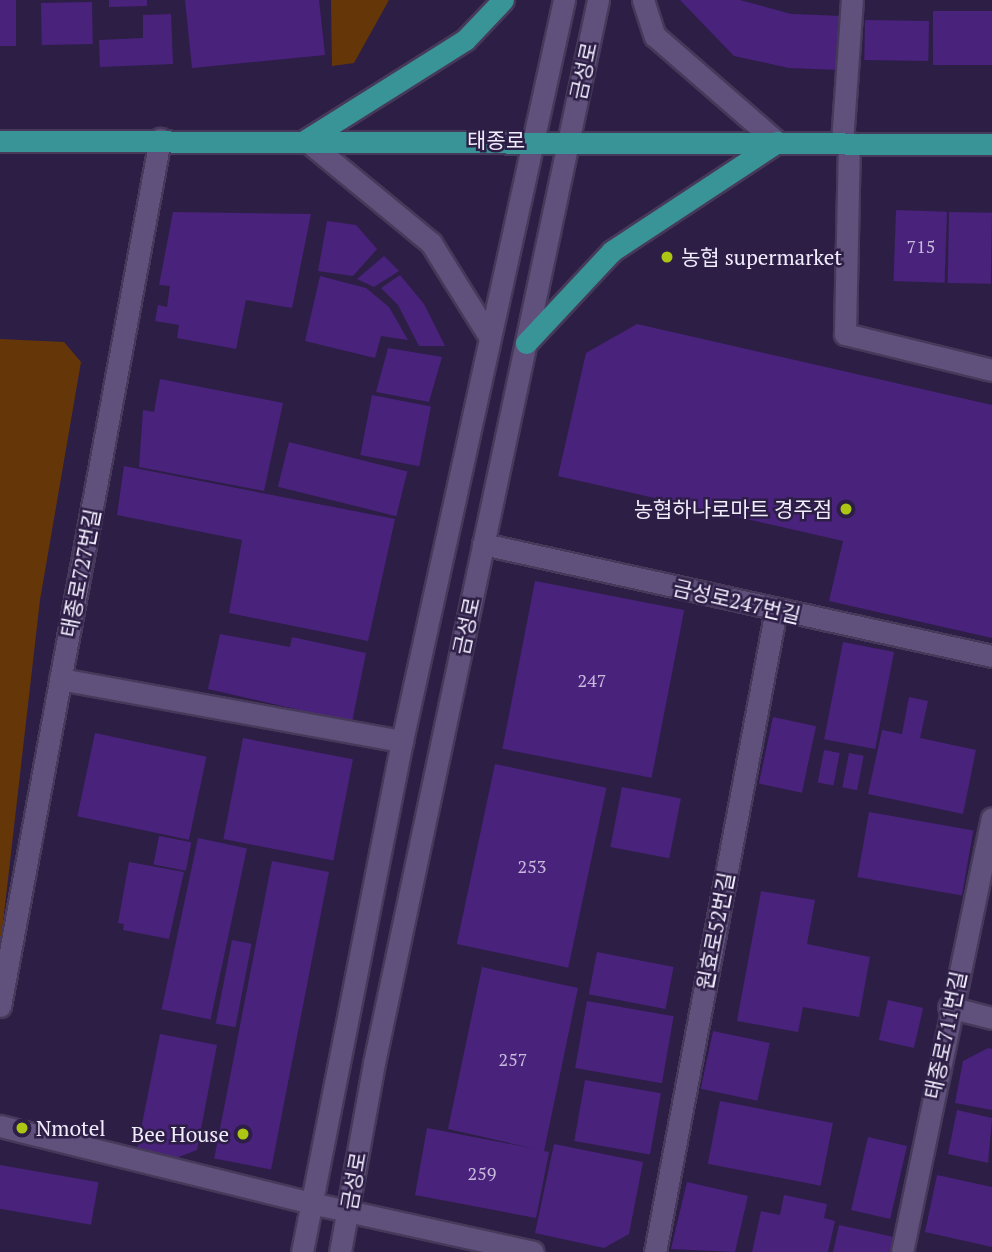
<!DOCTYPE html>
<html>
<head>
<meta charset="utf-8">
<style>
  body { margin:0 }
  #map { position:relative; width:992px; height:1252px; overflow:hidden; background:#2d1e46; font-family:"PT Serif","Noto Sans KR",serif }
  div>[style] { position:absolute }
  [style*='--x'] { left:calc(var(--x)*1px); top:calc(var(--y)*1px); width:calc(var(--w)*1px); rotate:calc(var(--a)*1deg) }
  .green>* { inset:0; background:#653708 }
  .building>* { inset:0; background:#49227b; transform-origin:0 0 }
  .roads { filter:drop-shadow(2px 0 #463959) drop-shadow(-2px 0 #463959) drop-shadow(0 2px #463959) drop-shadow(0 -2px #463959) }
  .minor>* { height:21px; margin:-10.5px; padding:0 10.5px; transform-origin:10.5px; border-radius:10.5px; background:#5f507c }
  .major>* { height:21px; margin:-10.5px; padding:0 10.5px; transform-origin:10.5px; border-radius:10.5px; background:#399497 }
  .dots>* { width:19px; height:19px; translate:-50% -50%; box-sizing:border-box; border:4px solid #2d1e46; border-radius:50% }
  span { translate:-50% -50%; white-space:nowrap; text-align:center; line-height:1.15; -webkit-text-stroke:5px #2d1e46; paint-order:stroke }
  .number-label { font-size:18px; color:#c7badc }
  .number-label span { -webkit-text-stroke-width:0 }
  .street-label { font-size:21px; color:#f1ecfc }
  .poi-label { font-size:21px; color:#f1ecfc }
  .left { translate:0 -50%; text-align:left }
  .right { translate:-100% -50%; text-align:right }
</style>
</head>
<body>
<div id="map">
  <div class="green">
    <div style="clip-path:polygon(331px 0,389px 0,354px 63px,332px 66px)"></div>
    <div style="clip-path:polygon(0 339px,64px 342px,81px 362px,40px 600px,0 949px)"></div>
  </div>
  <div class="building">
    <div style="left:0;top:0;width:16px;height:46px"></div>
    <div style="clip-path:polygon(109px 0,147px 0,147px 6px,109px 7px)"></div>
    <div style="clip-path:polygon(185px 0,319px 0,325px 55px,192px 68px)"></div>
    <div style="clip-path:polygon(680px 0,740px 0,791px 14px,842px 16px,840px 70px,789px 68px,734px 56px)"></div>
    <div style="left:92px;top:2px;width:42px;height:51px;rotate:89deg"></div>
    <div style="left:933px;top:11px;width:59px;height:54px"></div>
    <div style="clip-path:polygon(171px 14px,173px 64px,100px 67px,99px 40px,143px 38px,143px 15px)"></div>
    <div style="left:865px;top:20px;width:64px;height:40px;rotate:1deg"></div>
    <div style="left:896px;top:210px;width:51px;height:71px;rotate:2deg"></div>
    <div style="clip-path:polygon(173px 212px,311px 214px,292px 308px,246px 300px,236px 349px,177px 338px,179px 325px,155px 321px,158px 305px,167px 307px,170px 286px,159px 285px)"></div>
    <div style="left:949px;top:212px;width:43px;height:71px;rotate:1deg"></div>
    <div style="clip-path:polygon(327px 221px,356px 225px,377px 249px,353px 276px,318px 271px)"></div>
    <div style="clip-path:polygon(384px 256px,399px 271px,374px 287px,357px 279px)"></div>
    <div style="clip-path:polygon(400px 275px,424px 304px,445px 346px,419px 346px,398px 305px,381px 288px)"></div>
    <div style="clip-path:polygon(320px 276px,366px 288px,389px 307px,408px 340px,381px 336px,375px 358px,305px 341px)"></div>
    <div style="clip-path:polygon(637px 324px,992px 405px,992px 638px,829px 601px,843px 541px,558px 476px,586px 353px)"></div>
    <div style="clip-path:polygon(388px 348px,442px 357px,429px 402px,376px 392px)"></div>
    <div style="clip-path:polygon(160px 379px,283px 403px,264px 491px,139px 467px,143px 410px,154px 412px)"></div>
    <div style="left:372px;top:395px;width:60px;height:61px;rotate:11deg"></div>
    <div style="left:289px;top:442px;width:122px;height:46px;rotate:14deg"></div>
    <div style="clip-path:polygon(124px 466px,395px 519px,368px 641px,229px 613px,242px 540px,117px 515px)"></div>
    <div style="left:535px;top:581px;width:152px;height:171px;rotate:11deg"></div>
    <div style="clip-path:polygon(220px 634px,290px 647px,292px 637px,366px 653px,352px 722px,208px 689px)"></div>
    <div style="left:843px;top:642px;width:52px;height:99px;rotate:11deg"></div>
    <div style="clip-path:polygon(909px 697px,928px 701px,920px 738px,976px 750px,963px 814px,868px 794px,882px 730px,902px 734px)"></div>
    <div style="left:773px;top:717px;width:44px;height:68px;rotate:12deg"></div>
    <div style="left:95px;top:733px;width:114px;height:85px;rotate:12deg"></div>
    <div style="left:243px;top:738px;width:112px;height:103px;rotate:11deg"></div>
    <div style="left:824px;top:750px;width:16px;height:33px;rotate:11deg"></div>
    <div style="left:849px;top:753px;width:15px;height:35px;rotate:11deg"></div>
    <div style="left:495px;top:764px;width:114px;height:184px;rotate:12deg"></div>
    <div style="left:622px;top:787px;width:60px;height:61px;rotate:11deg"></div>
    <div style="left:869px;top:812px;width:106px;height:66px;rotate:10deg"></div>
    <div style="left:159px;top:836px;width:33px;height:29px;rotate:11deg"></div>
    <div style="left:198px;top:838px;width:50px;height:175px;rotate:12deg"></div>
    <div style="left:272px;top:861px;width:58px;height:303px;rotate:11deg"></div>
    <div style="clip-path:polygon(129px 862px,184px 872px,169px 939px,123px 930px,124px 924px,118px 923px)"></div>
    <div style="clip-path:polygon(761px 891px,815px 900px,807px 944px,870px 957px,859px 1017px,803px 1007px,798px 1032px,737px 1021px)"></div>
    <div style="left:232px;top:940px;width:20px;height:85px;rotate:11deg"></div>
    <div style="left:597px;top:952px;width:78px;height:43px;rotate:11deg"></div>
    <div style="clip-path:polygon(482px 967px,578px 988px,544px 1151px,549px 1152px,536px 1218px,415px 1195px,427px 1128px,536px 1149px,448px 1129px)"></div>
    <div style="left:888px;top:1000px;width:36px;height:41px;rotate:13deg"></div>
    <div style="left:587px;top:1001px;width:88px;height:68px;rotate:10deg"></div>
    <div style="left:713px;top:1031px;width:58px;height:59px;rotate:12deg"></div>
    <div style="clip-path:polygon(160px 1034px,217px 1045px,197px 1150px,176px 1158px,137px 1149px)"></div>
    <div style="clip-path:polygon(988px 1048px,992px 1049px,992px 1110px,955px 1103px,963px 1061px)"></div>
    <div style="left:585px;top:1080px;width:77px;height:62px;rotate:10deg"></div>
    <div style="left:720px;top:1101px;width:115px;height:64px;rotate:11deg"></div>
    <div style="clip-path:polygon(957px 1110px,992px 1118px,988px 1163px,948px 1154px)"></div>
    <div style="left:868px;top:1137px;width:40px;height:75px;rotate:13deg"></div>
    <div style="clip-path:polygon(554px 1144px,643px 1162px,629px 1234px,604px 1248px,535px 1233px)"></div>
    <div style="left:0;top:1165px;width:100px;height:43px;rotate:10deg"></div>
    <div style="clip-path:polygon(937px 1175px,992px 1187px,992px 1247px,925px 1232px)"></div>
    <div style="clip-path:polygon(687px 1182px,748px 1196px,735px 1252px,671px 1249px)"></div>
    <div style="clip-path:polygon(784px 1195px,827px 1204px,824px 1218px,835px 1221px,828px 1252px,752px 1252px,761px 1211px,780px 1215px)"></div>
    <div style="clip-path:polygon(839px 1225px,894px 1237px,890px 1252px,833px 1252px)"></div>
  </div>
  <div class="roads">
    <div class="minor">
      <div style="--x:643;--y:0;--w:38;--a:72"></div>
      <div style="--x:655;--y:36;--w:162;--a:41"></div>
      <div style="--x:306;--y:140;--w:162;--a:39.5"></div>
      <div style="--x:431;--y:243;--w:110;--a:58.1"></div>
      <div style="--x:842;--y:142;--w:142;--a:-86"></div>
      <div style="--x:849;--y:142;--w:192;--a:91.2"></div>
      <div style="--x:845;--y:334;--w:151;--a:13.8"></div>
      <div style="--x:483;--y:544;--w:521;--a:12.41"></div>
      <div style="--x:60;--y:679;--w:348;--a:10.3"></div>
      <div style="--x:0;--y:1006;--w:882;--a:-79.54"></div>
      <div style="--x:949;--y:1007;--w:44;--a:14.3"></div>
      <div style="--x:0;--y:1126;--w:320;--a:13.9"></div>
      <div style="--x:311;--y:1203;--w:227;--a:12.4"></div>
      <div style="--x:302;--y:1252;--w:521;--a:-78.93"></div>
      <div style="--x:402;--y:741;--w:759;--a:-77.67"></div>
      <div style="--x:340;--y:1252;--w:192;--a:-79.8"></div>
      <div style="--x:374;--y:1063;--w:1086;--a:-78.1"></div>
      <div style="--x:655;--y:1252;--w:653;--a:-79.33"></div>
      <div style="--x:902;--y:1252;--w:443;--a:-78.3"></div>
    </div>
    <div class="major">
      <div style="--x:306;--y:140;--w:188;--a:-32.2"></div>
      <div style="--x:465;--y:40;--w:55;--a:-46.5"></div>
      <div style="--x:0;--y:141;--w:992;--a:0.17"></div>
      <div style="--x:526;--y:343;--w:126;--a:-46.9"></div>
      <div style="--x:612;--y:251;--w:198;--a:-33.4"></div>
    </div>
  </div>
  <div class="dots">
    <div style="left:667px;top:257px;background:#acc613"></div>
    <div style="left:846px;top:509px;background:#acc613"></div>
    <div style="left:22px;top:1128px;background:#acc613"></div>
    <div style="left:243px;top:1134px;background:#acc613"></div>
  </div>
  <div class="number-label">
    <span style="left:921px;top:246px">715</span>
    <span style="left:592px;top:680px">247</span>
    <span style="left:532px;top:866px">253</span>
    <span style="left:513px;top:1059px">257</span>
    <span style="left:482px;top:1173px">259</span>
  </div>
  <div class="street-label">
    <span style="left:583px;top:71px;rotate:-78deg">금성로</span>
    <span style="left:496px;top:140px">태종로</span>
    <span style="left:80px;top:573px;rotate:-79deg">태종로727번길</span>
    <span style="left:737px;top:601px;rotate:13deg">금성로247번길</span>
    <span style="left:466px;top:626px;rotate:-78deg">금성로</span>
    <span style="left:715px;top:931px;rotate:-79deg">원효로52번길</span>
    <span style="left:945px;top:1035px;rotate:-78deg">태종로711번길</span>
    <span style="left:353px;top:1181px;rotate:-80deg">금성로</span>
  </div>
  <div class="poi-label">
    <span class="left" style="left:681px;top:257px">농협 supermarket</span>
    <span class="right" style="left:832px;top:509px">농협하나로마트 경주점</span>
    <span class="left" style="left:36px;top:1128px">Nmotel</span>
    <span class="right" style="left:229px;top:1134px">Bee House</span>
  </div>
</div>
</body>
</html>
